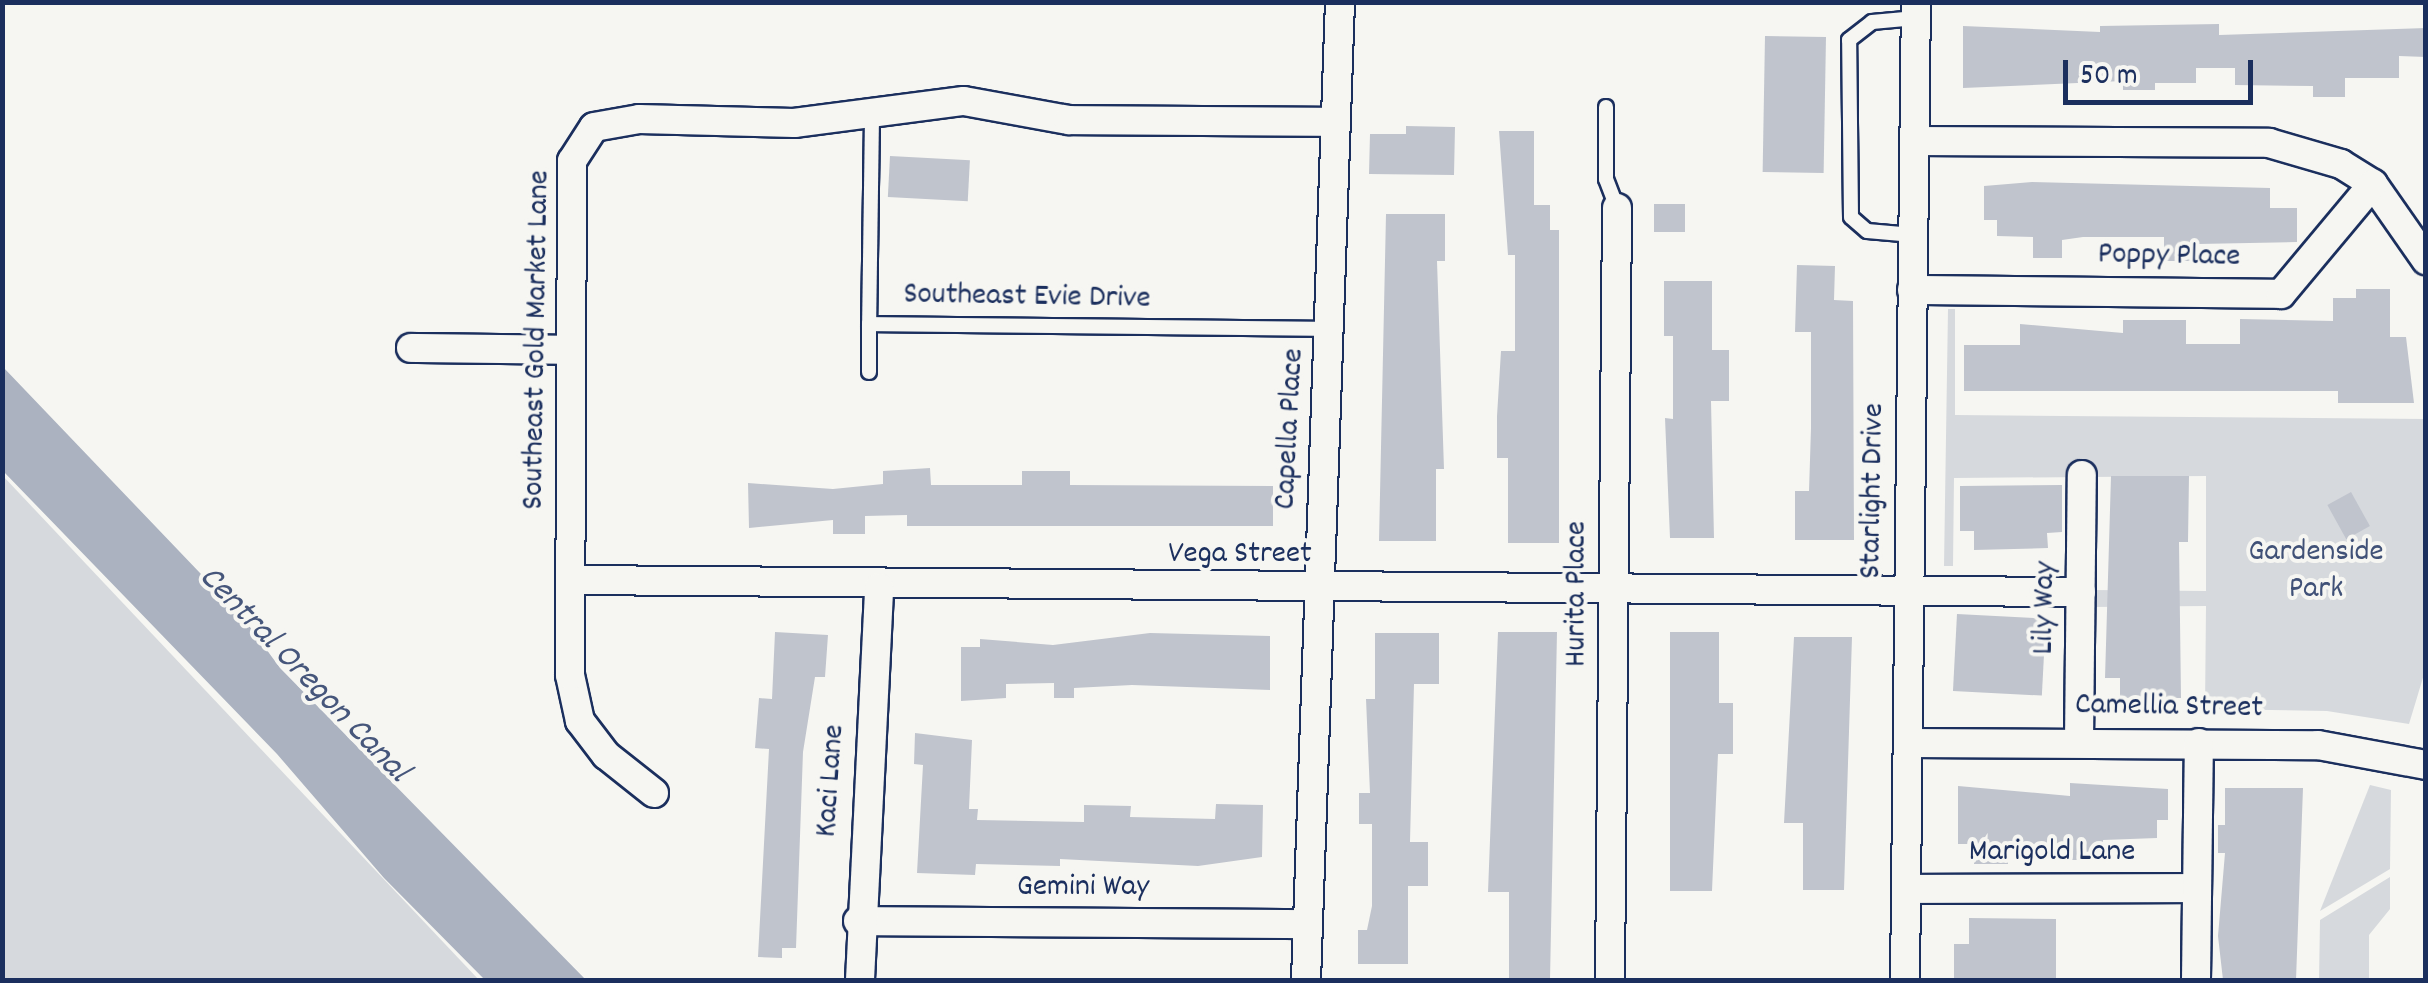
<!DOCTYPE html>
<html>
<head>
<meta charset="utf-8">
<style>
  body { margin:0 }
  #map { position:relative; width:2428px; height:983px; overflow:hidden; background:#f6f6f2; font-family:Dekko,sans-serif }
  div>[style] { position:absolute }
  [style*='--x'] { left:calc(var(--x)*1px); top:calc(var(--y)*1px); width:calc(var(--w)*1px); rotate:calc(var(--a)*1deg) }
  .green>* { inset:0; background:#d6d9dd }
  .water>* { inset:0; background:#abb2c0 }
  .building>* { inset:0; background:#c0c4cd; transform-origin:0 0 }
  .roads { filter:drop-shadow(2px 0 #1b2f5e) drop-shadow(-2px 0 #1b2f5e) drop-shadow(0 2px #1b2f5e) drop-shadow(0 -2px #1b2f5e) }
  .service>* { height:14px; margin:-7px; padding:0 7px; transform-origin:7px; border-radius:7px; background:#f6f6f2 }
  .minor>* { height:28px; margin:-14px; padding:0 14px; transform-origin:14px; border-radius:14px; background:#f6f6f2 }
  span { translate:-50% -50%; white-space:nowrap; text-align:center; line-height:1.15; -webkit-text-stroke:8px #f6f6f2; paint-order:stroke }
  .street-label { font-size:32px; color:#1b2f5e }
  .park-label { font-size:32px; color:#405177 }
  .water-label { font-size:35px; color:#46567b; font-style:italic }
  .frame { position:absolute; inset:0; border:5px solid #1b2f5e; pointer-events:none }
  .scale { position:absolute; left:2063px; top:60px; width:190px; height:45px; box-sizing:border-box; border:5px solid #1b2f5e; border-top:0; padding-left:12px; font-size:30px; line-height:35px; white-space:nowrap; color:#1b2f5e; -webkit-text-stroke:8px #f6f6f2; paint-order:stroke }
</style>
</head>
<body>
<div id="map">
  <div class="green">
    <div style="clip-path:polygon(1948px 309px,1955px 309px,1955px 415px,2425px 419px,2425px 671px,2409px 724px,2327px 711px,2205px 709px,2206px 606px,2092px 607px,2092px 590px,2206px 591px,2206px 476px,1954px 478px,1953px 566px,1944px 566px)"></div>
    <div style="clip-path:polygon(2px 476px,3px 476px,479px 980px,3px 980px)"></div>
    <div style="clip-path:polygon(2370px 785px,2391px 790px,2390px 869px,2320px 911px)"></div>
    <div style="clip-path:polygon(2390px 877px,2390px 909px,2369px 935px,2369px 980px,2319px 980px,2320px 920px)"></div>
  </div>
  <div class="water">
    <div style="clip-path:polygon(3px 367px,244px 619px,280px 668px,586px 980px,485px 980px,384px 878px,277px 754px,3px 471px)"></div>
  </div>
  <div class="building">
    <div style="clip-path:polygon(2219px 24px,2219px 35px,2426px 28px,2426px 57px,2399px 56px,2399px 78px,2345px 78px,2345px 97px,2313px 97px,2313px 86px,2235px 85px,2235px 68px,2196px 68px,2196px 83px,2155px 83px,2155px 90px,2123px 90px,2123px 81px,1963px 88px,1963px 26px,2100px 32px,2100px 26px)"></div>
    <div style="left:1765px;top:36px;width:61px;height:136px;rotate:1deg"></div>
    <div style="clip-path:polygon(1406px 126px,1455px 127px,1454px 175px,1369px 174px,1370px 134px,1406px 134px)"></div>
    <div style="clip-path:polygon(1499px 131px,1534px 131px,1534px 205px,1550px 205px,1550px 230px,1559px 230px,1559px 543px,1508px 543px,1508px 458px,1497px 458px,1497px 416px,1501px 351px,1515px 351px,1515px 255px,1508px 255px)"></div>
    <div style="left:890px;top:156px;width:80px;height:41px;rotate:3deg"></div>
    <div style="clip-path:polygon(2032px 182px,2270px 188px,2270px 208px,2297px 208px,2297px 242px,2198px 244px,2198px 261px,2164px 261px,2164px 237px,2083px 237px,2062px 240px,2062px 258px,2033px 258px,2033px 237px,1997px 236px,1997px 220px,1984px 220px,1984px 186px)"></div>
    <div style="left:1654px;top:204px;width:31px;height:28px"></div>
    <div style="clip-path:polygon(1386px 214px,1445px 214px,1445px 261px,1437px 261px,1444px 469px,1436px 469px,1436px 541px,1379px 541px)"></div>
    <div style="clip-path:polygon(1797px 265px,1835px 266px,1834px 300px,1853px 301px,1854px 540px,1795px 540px,1795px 491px,1809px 491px,1811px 428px,1811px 332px,1795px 332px)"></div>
    <div style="clip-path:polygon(1664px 281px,1712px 281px,1712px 350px,1729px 350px,1729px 401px,1711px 401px,1714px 538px,1670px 538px,1665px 418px,1673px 419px,1673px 336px,1664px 336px)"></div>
    <div style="clip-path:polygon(2356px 289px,2390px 289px,2390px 337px,2406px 337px,2414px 403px,2338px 403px,2338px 391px,1964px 391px,1964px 345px,2020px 345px,2020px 324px,2123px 333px,2123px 320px,2186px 320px,2186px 344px,2240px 344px,2240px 319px,2333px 321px,2333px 298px,2356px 298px)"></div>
    <div style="clip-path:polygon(930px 468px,931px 485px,1022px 485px,1022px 471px,1070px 471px,1070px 485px,1273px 486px,1273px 526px,907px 526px,907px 515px,865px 516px,865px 534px,833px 534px,833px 520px,749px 528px,748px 483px,833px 489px,883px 484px,883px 471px)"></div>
    <div style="clip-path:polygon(2111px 476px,2189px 476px,2188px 542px,2179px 542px,2181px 698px,2120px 698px,2120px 678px,2105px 678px)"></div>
    <div style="clip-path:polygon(2062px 485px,2062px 532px,2047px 533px,2048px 548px,1974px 550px,1974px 531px,1960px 531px,1960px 486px)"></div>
    <div style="left:2351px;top:492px;width:39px;height:27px;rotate:61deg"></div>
    <div style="left:1957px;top:614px;width:89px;height:77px;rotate:3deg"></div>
    <div style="clip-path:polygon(775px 632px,828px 635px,825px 677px,815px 677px,803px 752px,796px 948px,782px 948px,782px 958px,758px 957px,769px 749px,755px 748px,759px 698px,772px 699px)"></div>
    <div style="clip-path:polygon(1498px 632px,1557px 632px,1550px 980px,1509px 980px,1509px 892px,1488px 892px)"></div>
    <div style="clip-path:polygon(1670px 632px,1719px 632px,1719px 703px,1733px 703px,1733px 754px,1718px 754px,1712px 891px,1670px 891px)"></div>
    <div style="clip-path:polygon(1150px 633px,1270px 636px,1270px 690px,1132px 685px,1074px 688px,1074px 698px,1054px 698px,1054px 683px,1006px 684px,1006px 698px,961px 701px,961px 647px,980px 647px,980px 639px,1053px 645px)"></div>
    <div style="clip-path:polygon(1375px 633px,1439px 633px,1439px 684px,1414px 684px,1410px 842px,1428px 842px,1428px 886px,1408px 886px,1408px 964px,1358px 964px,1358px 930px,1367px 930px,1372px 906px,1372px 824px,1359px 824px,1359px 793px,1370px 793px,1366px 699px,1375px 699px)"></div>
    <div style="clip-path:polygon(1794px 637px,1852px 637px,1844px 890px,1803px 890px,1803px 823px,1784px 823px)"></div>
    <div style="clip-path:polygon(915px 733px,972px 740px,969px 809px,978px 809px,977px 820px,1084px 822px,1084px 805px,1131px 806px,1130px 817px,1215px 819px,1216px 804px,1263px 805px,1262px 857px,1198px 866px,1060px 859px,1060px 866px,976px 864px,975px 875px,917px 873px,923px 765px,914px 764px)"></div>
    <div style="clip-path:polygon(2070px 783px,2168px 789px,2168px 820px,2157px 820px,2157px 838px,2103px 840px,2103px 860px,2070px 860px,2070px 850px,2008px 850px,2008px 864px,1974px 864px,1974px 844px,1958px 844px,1958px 786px,2070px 796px)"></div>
    <div style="clip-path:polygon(2225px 788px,2303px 788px,2296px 980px,2223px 980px,2218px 936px,2225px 853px,2218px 853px,2218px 825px,2225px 825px)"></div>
    <div style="clip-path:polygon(1969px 918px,2056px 919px,2056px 980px,1954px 980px,1954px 944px,1969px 944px)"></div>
  </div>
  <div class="roads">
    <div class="service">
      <div style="--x:1606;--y:107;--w:72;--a:90"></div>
      <div style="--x:1606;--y:179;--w:31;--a:69"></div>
      <div style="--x:872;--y:117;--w:207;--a:90.8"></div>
      <div style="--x:869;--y:324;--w:462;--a:0.6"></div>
      <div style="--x:1913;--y:235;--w:46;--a:-175"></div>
      <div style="--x:1867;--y:231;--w:21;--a:-139"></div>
      <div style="--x:1851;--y:217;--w:177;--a:-90.6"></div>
      <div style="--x:1849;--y:40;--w:29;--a:-38"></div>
      <div style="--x:1872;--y:22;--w:44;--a:-5.2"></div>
      <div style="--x:869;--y:372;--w:48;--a:-90"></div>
    </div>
    <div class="minor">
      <div style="--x:1915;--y:141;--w:354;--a:0.3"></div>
      <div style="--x:2269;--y:143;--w:75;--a:16.3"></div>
      <div style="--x:2341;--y:164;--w:38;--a:32"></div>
      <div style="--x:2373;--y:184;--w:93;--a:55.1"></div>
      <div style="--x:1912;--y:290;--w:369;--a:0.6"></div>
      <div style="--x:2281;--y:294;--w:143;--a:-50.1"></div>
      <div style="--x:411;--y:348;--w:158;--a:0.7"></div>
      <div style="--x:572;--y:580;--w:1509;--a:0.46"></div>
      <div style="--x:2079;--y:742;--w:267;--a:-89.4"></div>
      <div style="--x:1910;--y:743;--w:408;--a:0.3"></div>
      <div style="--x:2318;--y:745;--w:110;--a:10.5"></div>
      <div style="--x:654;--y:793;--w:61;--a:-141.6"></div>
      <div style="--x:606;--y:755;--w:43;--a:-127.4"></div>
      <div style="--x:580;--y:721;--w:47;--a:-102.3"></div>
      <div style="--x:570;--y:675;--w:514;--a:-89.78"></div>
      <div style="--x:572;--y:161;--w:40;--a:-57.1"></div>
      <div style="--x:594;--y:127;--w:46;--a:-10.1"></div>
      <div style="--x:639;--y:119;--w:155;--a:1.5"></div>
      <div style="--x:794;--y:123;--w:171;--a:-7.4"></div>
      <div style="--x:964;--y:101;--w:107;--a:10.3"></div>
      <div style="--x:1069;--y:120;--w:267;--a:0.4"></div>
      <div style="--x:1907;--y:889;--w:289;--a:-0.2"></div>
      <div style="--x:858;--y:921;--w:449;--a:0.4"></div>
      <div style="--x:860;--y:980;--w:393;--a:-87.2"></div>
      <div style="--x:1306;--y:980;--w:979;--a:-88.01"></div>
      <div style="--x:1610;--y:980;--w:772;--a:-89.48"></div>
      <div style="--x:1905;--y:980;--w:978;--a:-89.36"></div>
      <div style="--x:2196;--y:980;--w:237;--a:-89.3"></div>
    </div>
  </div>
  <div class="street-label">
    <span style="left:2169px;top:257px;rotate:1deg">Poppy Place</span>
    <span style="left:1027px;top:298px;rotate:1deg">Southeast Evie Drive</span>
    <span style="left:538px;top:340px;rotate:-89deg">Southeast Gold Market Lane</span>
    <span style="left:1291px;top:429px;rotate:-87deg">Capella Place</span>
    <span style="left:1874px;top:491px;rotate:-89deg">Starlight Drive</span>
    <span style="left:1240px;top:555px">Vega Street</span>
    <span style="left:1578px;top:594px;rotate:-90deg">Hurita Place</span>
    <span style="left:2046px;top:608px;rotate:-89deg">Lily Way</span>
    <span style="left:2169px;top:708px;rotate:1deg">Camellia Street</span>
    <span style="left:832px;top:781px;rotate:-86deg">Kaci Lane</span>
    <span style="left:2052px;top:853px">Marigold Lane</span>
    <span style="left:1083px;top:888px">Gemini Way</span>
  </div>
  <div class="park-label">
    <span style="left:2316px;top:572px">Gardenside<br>Park</span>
  </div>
  <div class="water-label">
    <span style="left:303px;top:675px;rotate:46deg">Central Oregon Canal</span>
  </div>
  <div class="frame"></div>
  <div class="scale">50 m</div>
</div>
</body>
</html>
